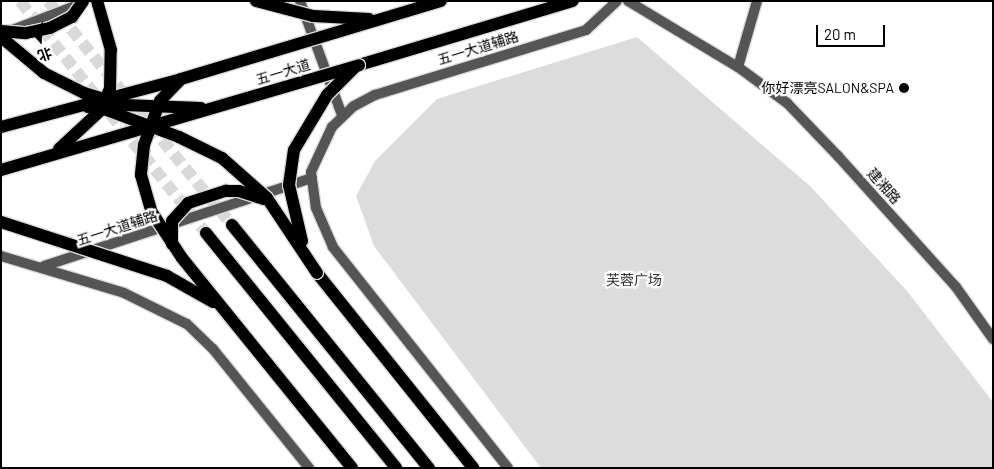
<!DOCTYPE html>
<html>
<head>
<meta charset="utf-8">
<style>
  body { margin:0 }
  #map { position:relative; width:994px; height:469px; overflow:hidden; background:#fff; font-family:Barlow,"Noto Sans SC",sans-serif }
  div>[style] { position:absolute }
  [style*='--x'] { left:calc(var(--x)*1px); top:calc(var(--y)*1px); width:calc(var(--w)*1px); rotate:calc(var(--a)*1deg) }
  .green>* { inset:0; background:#dcdcdc }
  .primary-tunnel>* { height:12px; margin-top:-6px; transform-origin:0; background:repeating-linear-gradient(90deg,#d9d9d9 0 12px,transparent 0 18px) }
  .roads { filter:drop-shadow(1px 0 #dbdbdb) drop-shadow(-1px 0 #dbdbdb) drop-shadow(0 1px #dbdbdb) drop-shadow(0 -1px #dbdbdb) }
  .tertiary>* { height:10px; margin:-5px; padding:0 5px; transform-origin:5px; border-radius:5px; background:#555 }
  .primary>* { height:12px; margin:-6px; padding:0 6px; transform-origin:6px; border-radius:6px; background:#000 }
  .bridges { filter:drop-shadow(1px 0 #dbdbdb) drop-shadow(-1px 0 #dbdbdb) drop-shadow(0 1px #dbdbdb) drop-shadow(0 -1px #dbdbdb) }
  .primary-bridge>* { height:12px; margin:-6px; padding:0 6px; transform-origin:6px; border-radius:6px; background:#000 }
  .dots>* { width:14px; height:14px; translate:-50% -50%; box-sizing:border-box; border:2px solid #fff; border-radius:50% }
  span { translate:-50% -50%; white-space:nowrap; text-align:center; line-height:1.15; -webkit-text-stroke:4.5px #fff; paint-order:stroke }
  .street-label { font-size:14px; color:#000 }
  .poi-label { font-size:14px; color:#000 }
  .right { translate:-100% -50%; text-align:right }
  .park-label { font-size:14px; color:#333 }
  .frame { position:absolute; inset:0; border:2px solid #000; pointer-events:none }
  .north { position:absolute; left:15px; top:15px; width:50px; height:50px; -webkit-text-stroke:4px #fff; paint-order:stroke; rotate:161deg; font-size:14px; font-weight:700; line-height:20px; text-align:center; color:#000 }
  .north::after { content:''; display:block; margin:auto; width:18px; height:22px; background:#000; clip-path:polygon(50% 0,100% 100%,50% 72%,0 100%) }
  .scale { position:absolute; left:816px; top:25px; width:69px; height:22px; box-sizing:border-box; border:2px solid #000; border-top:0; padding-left:6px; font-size:15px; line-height:18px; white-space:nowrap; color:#000; -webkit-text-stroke:4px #fff; paint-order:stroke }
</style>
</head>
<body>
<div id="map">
  <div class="green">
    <div style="clip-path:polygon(637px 37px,810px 186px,907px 291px,993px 402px,993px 468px,541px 468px,374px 246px,356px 196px,375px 161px,437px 99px)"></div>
  </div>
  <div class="primary-tunnel">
    <div style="--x:20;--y:1;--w:297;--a:51.3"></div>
    <div style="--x:48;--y:1;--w:290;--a:50.6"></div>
  </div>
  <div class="roads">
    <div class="tertiary">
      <div style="--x:300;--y:1;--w:121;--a:69.8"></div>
      <div style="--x:628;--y:1;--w:128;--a:31"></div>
      <div style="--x:738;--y:67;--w:69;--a:-73.9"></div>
      <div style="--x:10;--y:31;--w:78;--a:-21"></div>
      <div style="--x:738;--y:67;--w:61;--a:36.3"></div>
      <div style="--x:787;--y:103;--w:74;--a:46.1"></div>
      <div style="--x:838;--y:156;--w:176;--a:48"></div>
      <div style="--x:956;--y:287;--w:64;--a:54.6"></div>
      <div style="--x:1;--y:256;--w:128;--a:16.7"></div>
      <div style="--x:124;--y:293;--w:70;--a:26.2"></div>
      <div style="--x:187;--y:324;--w:36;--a:44"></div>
      <div style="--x:213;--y:349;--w:153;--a:51.1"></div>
      <div style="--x:44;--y:266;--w:282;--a:-18.2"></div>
      <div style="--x:508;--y:468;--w:282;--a:-128.4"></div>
      <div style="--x:333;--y:247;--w:43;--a:-113.6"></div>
      <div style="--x:316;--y:208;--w:36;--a:-98"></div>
      <div style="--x:311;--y:172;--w:50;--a:-65"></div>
      <div style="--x:332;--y:127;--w:30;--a:-44"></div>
      <div style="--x:354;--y:106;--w:24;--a:-28"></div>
      <div style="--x:375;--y:95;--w:221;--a:-17.1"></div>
      <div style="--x:586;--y:30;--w:42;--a:-43.1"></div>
    </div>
    <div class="primary">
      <div style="--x:359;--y:65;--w:223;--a:-16.7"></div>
      <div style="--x:232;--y:225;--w:313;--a:51"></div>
      <div style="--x:206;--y:233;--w:302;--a:51"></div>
      <div style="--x:317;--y:273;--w:250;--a:51.3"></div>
    </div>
  </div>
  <div class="bridges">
    <div class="primary-bridge">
      <div style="--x:256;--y:1;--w:59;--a:14.7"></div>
      <div style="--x:313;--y:16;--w:56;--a:3.1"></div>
      <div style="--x:1;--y:31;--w:25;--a:5"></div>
      <div style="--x:26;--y:33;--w:25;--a:-12"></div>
      <div style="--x:50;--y:28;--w:25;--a:-27"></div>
      <div style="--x:72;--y:17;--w:19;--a:-55"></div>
      <div style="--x:1;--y:37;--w:56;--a:39.9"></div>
      <div style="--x:44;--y:73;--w:45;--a:26.6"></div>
      <div style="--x:84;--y:93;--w:42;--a:16.7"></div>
      <div style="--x:124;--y:105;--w:77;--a:2.2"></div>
      <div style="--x:181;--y:79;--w:30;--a:134"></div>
      <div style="--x:160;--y:101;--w:47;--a:110"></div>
      <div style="--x:144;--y:145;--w:30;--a:96"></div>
      <div style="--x:141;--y:175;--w:37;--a:74"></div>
      <div style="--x:151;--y:211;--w:56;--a:56.6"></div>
      <div style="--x:182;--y:258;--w:270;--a:51"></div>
      <div style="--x:88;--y:107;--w:13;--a:4"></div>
      <div style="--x:101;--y:108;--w:83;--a:20.4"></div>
      <div style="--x:179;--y:137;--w:48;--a:26"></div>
      <div style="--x:222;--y:158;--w:60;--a:41.6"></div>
      <div style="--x:267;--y:198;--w:90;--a:56.3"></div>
      <div style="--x:1;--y:127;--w:186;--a:-14.9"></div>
      <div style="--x:181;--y:79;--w:271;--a:-16.7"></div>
      <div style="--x:59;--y:149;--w:56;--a:-42.8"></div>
      <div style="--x:100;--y:111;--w:24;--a:-66"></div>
      <div style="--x:110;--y:89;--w:39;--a:-89"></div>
      <div style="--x:111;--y:50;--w:51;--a:-105.9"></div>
      <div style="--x:1;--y:170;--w:373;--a:-16.3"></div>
      <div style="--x:1;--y:222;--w:175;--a:18"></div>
      <div style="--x:167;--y:276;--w:53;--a:29.5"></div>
      <div style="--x:302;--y:241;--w:57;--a:-103.1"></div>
      <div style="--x:289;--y:185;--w:35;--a:-82"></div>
      <div style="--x:294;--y:150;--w:64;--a:-59"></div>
      <div style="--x:327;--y:95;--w:40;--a:-45"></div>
      <div style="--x:172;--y:244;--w:23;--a:-90"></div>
      <div style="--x:172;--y:221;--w:24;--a:-48"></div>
      <div style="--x:188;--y:203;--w:40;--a:-18"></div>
      <div style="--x:226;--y:191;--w:13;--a:0"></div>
      <div style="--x:239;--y:191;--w:26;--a:18"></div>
    </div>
  </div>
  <div class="dots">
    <div style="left:904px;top:88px;background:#000"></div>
  </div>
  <div class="street-label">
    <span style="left:478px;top:48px;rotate:-17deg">五一大道辅路</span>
    <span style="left:283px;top:72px;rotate:-17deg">五一大道</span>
    <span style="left:884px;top:186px;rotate:48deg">建湘路</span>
    <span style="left:117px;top:228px;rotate:-18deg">五一大道辅路</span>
  </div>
  <div class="poi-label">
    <span class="right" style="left:894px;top:88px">你好漂亮SALON&amp;SPA</span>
  </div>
  <div class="park-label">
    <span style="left:634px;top:280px">芙蓉广场</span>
  </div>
  <div class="frame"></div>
  <div class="north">北</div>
  <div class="scale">20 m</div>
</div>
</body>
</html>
